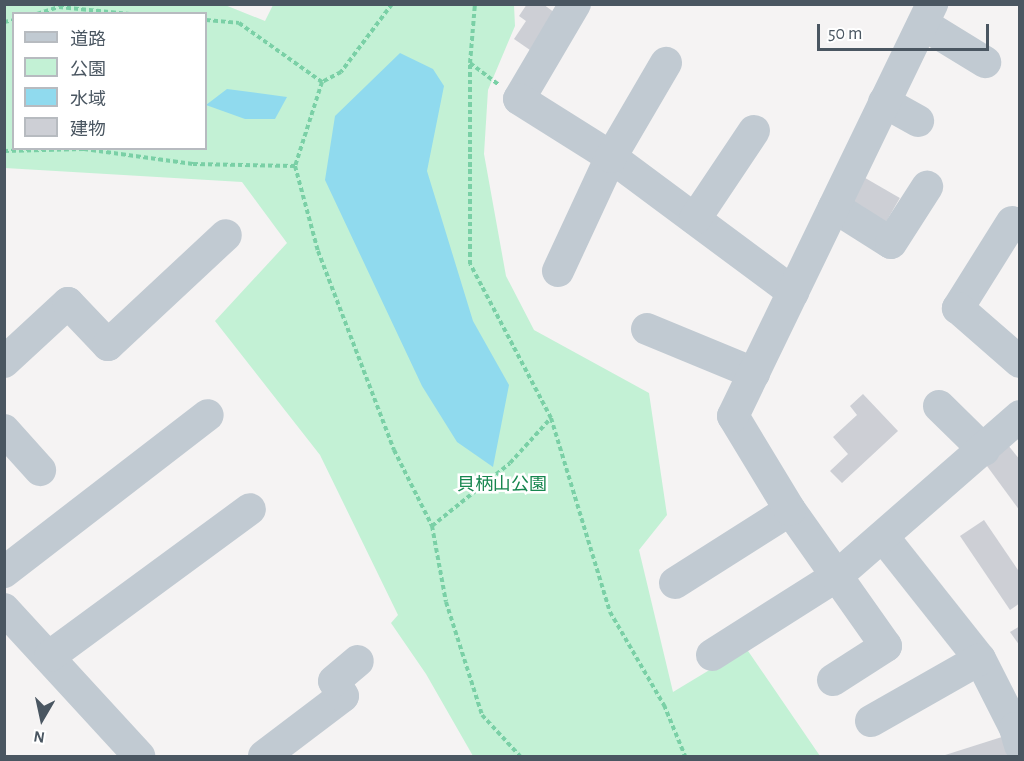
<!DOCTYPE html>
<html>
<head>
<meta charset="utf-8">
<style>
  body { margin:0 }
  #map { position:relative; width:1024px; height:761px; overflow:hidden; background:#f5f3f3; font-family:"Alegreya Sans","Noto Sans JP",sans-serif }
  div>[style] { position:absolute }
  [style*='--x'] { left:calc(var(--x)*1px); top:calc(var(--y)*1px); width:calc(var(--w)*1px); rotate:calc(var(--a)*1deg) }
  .green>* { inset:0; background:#c3f1d5 }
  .water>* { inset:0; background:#90daee }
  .building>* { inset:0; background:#cdcfd5; transform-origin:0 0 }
  .path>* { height:4px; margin-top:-2px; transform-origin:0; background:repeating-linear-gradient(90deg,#7ad0a6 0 4.5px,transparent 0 7.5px) }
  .minor>* { height:32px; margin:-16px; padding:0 16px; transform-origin:16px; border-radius:16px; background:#c1cad2 }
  span { translate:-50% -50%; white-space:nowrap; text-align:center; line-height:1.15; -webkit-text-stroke:5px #fff; paint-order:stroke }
  .park-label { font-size:18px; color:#17864f }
  .frame { position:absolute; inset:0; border:6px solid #4a5661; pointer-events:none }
  .legend { position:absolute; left:12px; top:12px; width:195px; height:138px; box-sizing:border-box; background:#fff; border:2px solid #b7bbc0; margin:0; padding:8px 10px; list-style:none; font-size:18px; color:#4a5661 }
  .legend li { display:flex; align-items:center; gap:12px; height:30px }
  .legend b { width:30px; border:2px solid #b7bbc0 }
  .north { position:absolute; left:12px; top:689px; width:60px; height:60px; -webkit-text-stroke:4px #fff; paint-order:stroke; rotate:189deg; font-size:16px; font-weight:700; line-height:24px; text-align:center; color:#4a5661 }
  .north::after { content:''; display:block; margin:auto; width:21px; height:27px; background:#4a5661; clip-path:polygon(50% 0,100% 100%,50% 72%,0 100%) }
  .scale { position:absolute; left:817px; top:24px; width:172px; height:27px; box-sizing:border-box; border:3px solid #4a5661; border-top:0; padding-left:8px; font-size:18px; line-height:21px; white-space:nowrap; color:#4a5661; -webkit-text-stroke:4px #fff; paint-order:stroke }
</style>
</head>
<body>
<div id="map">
  <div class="green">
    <div style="clip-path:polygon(evenodd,4px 5px,225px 5px,265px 21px,273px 5px,514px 5px,515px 26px,488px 90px,484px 154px,506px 276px,534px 330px,649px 393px,667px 515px,639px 550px,673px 692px,746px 648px,820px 756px,473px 756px,426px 674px,391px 623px,398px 615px,320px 455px,215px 321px,287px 243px,242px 182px,5px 168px,4px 5px,14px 14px,206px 14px,206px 148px,14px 148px,14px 14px)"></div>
  </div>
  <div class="water">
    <div style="clip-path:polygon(400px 53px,433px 69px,444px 86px,427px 171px,473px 321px,509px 385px,493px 467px,457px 442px,422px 386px,325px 180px,335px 116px)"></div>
    <div style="clip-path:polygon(227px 89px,287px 97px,275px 119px,245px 119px,206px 105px)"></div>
  </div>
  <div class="building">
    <div style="clip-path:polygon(527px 4px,543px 4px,555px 13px,530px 50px,514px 39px,526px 21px,519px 16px)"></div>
    <div style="left:860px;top:175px;width:46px;height:31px;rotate:30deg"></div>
    <div style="clip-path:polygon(863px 394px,898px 431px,842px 483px,830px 471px,848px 454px,833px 437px,857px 415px,850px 406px)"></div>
    <div style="clip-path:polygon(1008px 445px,1020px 460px,1020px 511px,984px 462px)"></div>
    <div style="clip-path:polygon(984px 520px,1020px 573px,1020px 603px,1010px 610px,960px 536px)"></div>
    <div style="clip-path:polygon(1020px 626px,1020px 646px,1010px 632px)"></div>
    <div style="clip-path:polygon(1005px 736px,1011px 756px,942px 756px)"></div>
  </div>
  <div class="path">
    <div style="--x:392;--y:4;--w:85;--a:126.9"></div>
    <div style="--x:341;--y:72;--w:21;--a:152"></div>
    <div style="--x:322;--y:82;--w:88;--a:107.8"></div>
    <div style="--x:295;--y:166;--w:88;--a:74.9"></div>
    <div style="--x:318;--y:251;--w:213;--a:69.1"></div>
    <div style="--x:394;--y:450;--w:85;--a:63.4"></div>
    <div style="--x:432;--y:526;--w:77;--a:79.6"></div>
    <div style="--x:446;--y:602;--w:119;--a:72.3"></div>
    <div style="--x:482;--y:715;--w:56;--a:47.2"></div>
    <div style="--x:37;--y:14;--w:23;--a:-18"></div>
    <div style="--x:59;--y:7;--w:71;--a:5.6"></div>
    <div style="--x:206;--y:20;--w:33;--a:5"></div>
    <div style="--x:239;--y:23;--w:102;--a:35.4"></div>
    <div style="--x:4;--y:22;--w:10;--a:-11"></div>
    <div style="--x:470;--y:63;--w:35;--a:37"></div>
    <div style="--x:4;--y:151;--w:80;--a:-1.4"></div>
    <div style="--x:84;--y:149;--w:110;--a:7.8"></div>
    <div style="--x:193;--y:164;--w:102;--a:1.1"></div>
    <div style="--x:551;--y:418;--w:203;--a:73.1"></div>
    <div style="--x:610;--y:612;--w:108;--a:59.9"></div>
    <div style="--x:664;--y:705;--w:55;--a:67.6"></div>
    <div style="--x:432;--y:526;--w:100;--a:-38.9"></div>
    <div style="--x:510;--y:463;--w:61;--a:-47.7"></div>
    <div style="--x:551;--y:418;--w:174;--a:-117.7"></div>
    <div style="--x:470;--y:264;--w:201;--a:-90"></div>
    <div style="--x:470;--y:63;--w:59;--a:-85.2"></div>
  </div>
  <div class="minor">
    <div style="--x:575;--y:4;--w:110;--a:120.5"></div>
    <div style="--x:519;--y:99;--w:109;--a:32.2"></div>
    <div style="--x:611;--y:157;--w:227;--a:36.6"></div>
    <div style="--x:923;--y:24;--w:73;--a:31.5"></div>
    <div style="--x:884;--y:102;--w:39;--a:29"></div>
    <div style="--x:834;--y:207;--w:67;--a:32.3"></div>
    <div style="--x:891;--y:243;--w:67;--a:-57.3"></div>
    <div style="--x:695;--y:219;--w:106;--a:-56.2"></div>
    <div style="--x:1012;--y:222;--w:102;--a:122.1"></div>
    <div style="--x:958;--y:308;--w:82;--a:41.1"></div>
    <div style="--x:558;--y:271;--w:126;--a:-65.1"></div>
    <div style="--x:611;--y:157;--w:109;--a:-59.7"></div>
    <div style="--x:647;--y:329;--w:116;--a:22.4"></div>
    <div style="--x:4;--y:362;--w:87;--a:-42.7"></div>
    <div style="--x:68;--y:303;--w:58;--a:46.4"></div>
    <div style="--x:108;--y:345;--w:161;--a:-43"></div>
    <div style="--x:939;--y:406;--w:63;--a:44.4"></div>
    <div style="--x:4;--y:430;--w:54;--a:48"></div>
    <div style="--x:884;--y:538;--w:154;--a:51.6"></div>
    <div style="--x:980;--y:659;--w:77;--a:63.1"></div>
    <div style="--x:1015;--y:728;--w:18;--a:74"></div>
    <div style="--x:4;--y:572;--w:257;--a:-37.6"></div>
    <div style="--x:675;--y:583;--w:136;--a:-32.4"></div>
    <div style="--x:4;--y:609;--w:200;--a:47.4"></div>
    <div style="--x:712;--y:655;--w:149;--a:-32.4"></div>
    <div style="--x:838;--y:575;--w:242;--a:-41.1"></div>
    <div style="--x:50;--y:656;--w:248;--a:-36.3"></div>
    <div style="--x:833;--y:680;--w:63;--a:-32.7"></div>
    <div style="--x:886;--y:646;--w:166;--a:-125.2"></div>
    <div style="--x:790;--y:510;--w:110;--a:-121.2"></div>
    <div style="--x:733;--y:416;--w:458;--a:-64.2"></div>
    <div style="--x:871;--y:721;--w:125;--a:-29.6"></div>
    <div style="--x:264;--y:756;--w:99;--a:-37.2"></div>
    <div style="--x:343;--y:696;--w:17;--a:-121"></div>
    <div style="--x:334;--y:681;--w:31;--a:-40"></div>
  </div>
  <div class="park-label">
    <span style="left:502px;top:485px">貝柄山公園</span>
  </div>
  <div class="frame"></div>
  <ul class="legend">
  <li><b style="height:8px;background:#c1cad2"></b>道路</li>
  <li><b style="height:16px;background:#c3f1d5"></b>公園</li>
  <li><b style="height:16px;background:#90daee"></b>水域</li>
  <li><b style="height:16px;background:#cdcfd5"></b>建物</li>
  </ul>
  <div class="north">N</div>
  <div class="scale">50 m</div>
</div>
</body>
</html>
